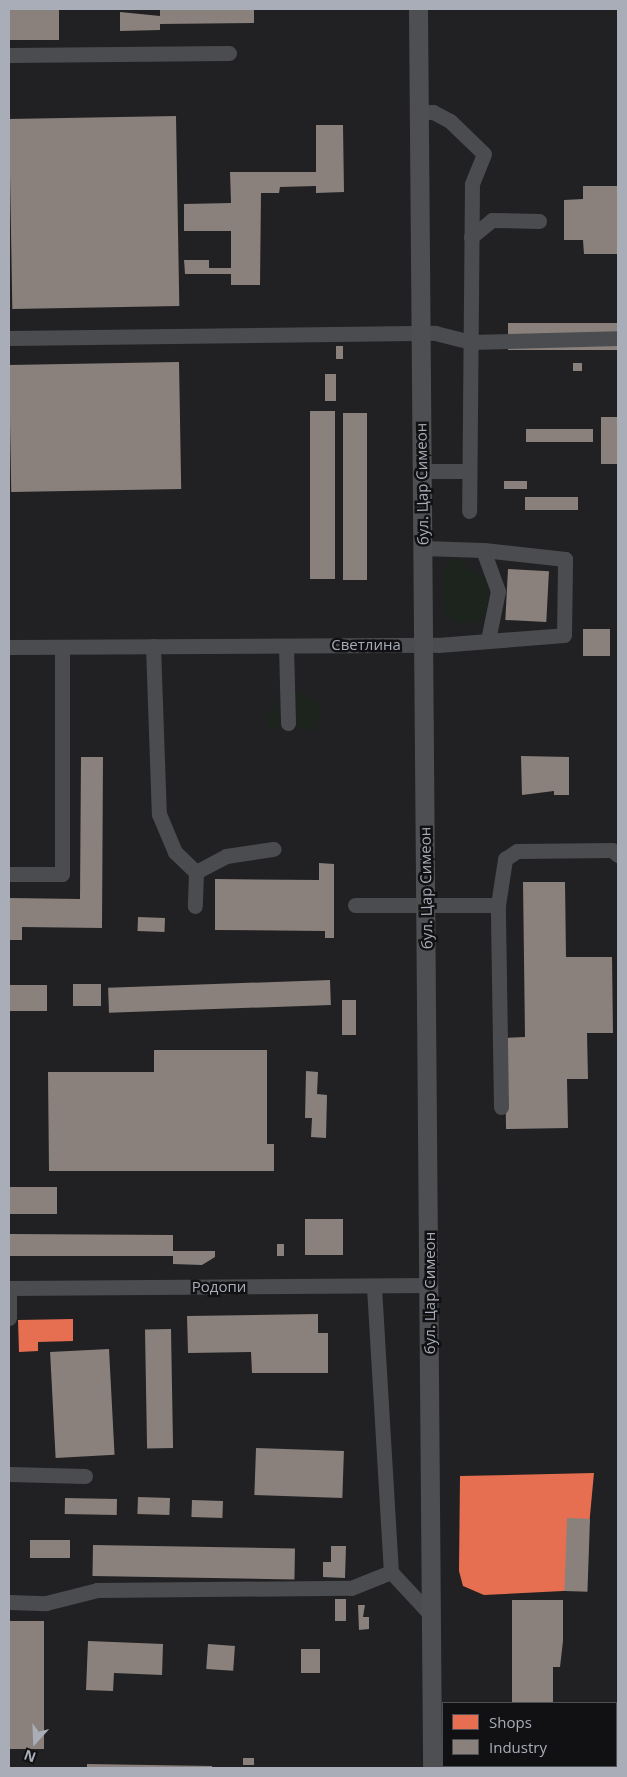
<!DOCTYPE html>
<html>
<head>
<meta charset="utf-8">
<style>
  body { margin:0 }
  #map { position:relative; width:627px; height:1777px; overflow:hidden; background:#171717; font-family:"Open Sans",sans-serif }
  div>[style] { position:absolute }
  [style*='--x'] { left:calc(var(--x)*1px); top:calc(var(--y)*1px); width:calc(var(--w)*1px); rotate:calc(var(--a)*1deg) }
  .built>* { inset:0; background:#212123 }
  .green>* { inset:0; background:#1d241e }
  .shops>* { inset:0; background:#e76f51 }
  .industry>* { inset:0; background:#8a817c; transform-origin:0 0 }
  .minor>* { height:15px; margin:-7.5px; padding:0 7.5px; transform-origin:7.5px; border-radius:7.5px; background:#4b4c50 }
  .major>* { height:19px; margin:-9.5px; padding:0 9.5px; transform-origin:9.5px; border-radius:9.5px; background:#4d4f52 }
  span { translate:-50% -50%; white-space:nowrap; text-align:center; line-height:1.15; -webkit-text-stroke:5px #111113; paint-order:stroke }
  .street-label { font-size:15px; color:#a8adb8 }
  .frame { position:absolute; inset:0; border:10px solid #a8adb8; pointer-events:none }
  .legend { position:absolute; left:442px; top:1702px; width:175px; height:65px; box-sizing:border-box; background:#111113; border:1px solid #4d4f55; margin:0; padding:6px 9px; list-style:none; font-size:15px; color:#a8adb8 }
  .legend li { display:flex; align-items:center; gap:10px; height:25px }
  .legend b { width:25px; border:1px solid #4d4f55 }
  .north { position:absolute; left:10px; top:1717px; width:50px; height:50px; -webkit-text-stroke:4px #111113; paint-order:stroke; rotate:200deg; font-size:14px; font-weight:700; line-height:20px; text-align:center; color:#a8adb8 }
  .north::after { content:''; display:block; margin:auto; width:18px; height:22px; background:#a8adb8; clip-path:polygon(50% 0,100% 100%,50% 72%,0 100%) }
</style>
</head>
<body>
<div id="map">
  <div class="built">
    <div style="clip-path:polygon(evenodd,9px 9px,618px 9px,618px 1768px,9px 1768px,9px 9px,443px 1703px,616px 1703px,616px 1766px,443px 1766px,443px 1703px)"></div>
  </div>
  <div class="green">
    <div style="clip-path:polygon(456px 557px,487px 580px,489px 599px,485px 615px,475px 623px,459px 624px,446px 617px,443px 569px)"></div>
    <div style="clip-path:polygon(294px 690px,316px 701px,321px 716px,312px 732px,297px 725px)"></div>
    <div style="clip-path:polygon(276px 701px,281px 725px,276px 730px,269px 729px,267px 720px)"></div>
  </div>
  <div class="shops">
    <div style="clip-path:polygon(73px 1319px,73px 1341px,38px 1342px,38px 1351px,19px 1352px,18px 1320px)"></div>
    <div style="clip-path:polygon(594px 1473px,583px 1590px,484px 1595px,463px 1586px,459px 1571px,460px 1476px)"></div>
  </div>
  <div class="industry">
    <div style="left:9px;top:9px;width:50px;height:31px"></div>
    <div style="clip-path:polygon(160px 9px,254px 9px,254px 23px,160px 24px,160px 30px,120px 31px,120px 12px,160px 16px)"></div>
    <div style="left:176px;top:116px;width:190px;height:167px;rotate:89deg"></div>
    <div style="clip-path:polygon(316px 125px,343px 125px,344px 192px,316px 193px,316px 186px,280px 187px,279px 193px,261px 193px,260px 285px,231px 285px,231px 274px,185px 274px,184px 260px,209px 260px,209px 268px,231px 268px,231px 231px,184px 231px,184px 204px,231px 203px,230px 172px,316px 172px)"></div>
    <div style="clip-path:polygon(583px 186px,617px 186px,617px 254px,584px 254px,583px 240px,564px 240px,564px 200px,583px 199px)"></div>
    <div style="left:618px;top:323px;width:27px;height:110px;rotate:90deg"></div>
    <div style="left:336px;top:346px;width:7px;height:13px"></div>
    <div style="left:179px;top:362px;width:127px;height:170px;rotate:89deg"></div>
    <div style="left:573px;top:363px;width:9px;height:8px"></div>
    <div style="left:325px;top:374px;width:11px;height:27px"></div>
    <div style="left:310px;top:411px;width:25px;height:168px"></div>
    <div style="left:343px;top:413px;width:24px;height:167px"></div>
    <div style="left:601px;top:417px;width:17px;height:47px"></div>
    <div style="left:593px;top:429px;width:13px;height:67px;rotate:90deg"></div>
    <div style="left:527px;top:481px;width:8px;height:23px;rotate:90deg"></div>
    <div style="left:525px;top:497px;width:53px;height:13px"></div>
    <div style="left:508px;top:569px;width:41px;height:51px;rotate:3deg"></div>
    <div style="left:583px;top:629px;width:27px;height:27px"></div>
    <div style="clip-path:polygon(521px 756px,569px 757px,569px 795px,554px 795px,554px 791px,522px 795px)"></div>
    <div style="clip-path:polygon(81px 757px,103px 757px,102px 928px,22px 927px,22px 940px,9px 940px,9px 898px,80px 899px)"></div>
    <div style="clip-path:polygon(319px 863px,334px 864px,334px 938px,325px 938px,325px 931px,215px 930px,215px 879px,319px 880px)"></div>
    <div style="clip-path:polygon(523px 882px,565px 882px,566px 957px,612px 957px,613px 1033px,587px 1033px,588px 1079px,567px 1079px,568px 1128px,506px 1129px,505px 1038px,525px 1037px)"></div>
    <div style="left:138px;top:917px;width:27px;height:14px;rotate:2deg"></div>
    <div style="left:330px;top:980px;width:25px;height:222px;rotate:88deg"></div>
    <div style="left:73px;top:984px;width:28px;height:22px"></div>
    <div style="left:9px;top:985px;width:38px;height:26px"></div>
    <div style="left:342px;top:1000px;width:14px;height:35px"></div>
    <div style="clip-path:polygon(154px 1050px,267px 1050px,267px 1144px,274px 1144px,274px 1171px,49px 1171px,48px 1072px,154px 1072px)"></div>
    <div style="clip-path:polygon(306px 1071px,318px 1072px,317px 1094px,327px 1095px,326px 1138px,311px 1137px,312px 1118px,305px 1118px)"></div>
    <div style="left:9px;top:1187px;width:48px;height:27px"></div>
    <div style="left:305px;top:1219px;width:38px;height:36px"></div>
    <div style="clip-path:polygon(9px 1234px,173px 1235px,173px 1251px,215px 1251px,215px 1257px,202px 1265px,173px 1264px,173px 1256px,9px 1256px)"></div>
    <div style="left:277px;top:1244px;width:7px;height:12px"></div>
    <div style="clip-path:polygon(318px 1314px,318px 1333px,328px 1333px,328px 1373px,252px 1373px,251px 1352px,188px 1353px,187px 1316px)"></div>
    <div style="left:171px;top:1329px;width:119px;height:26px;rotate:89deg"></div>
    <div style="left:109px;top:1349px;width:106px;height:59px;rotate:87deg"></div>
    <div style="left:256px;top:1448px;width:88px;height:47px;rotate:2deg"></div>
    <div style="left:138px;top:1497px;width:32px;height:17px;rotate:2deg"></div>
    <div style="left:65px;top:1498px;width:52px;height:16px;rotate:1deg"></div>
    <div style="left:192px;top:1500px;width:31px;height:17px;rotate:2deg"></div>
    <div style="left:567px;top:1518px;width:23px;height:73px;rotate:2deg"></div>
    <div style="left:70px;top:1540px;width:18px;height:40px;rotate:90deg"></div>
    <div style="left:93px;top:1545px;width:202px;height:31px;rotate:1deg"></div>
    <div style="clip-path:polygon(331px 1546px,346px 1546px,345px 1578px,323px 1577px,323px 1562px,331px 1562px)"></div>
    <div style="left:335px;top:1599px;width:11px;height:22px"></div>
    <div style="clip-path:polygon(512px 1600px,563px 1600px,563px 1641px,560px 1667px,553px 1667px,553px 1703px,512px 1703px)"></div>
    <div style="clip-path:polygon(358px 1605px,365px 1605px,363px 1617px,369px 1617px,369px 1629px,359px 1630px)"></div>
    <div style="left:9px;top:1621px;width:35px;height:128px"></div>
    <div style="clip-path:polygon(88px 1641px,163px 1644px,162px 1675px,114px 1673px,113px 1691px,86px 1690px)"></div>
    <div style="left:208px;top:1644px;width:27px;height:25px;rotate:4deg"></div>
    <div style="left:301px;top:1649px;width:19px;height:24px"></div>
    <div style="left:243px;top:1758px;width:11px;height:7px"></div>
    <div style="clip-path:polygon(87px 1764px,212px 1766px,212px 1768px,87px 1768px)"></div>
  </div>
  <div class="minor">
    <div style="--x:9;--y:55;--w:220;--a:-0.5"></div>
    <div style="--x:419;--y:112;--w:14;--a:0"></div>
    <div style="--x:433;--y:112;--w:19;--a:28"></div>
    <div style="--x:450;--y:121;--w:47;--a:44.1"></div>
    <div style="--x:484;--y:154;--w:32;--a:112"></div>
    <div style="--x:472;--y:184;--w:327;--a:90.5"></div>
    <div style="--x:471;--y:237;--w:27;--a:-39"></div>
    <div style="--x:492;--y:220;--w:47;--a:1.2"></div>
    <div style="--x:9;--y:338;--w:426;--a:-0.7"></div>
    <div style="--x:435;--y:333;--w:36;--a:14"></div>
    <div style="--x:470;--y:342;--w:148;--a:-1.5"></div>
    <div style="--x:422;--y:471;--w:47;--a:0"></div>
    <div style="--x:423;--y:548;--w:60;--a:1.9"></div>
    <div style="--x:483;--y:550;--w:44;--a:69.9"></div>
    <div style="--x:498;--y:591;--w:50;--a:101.5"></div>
    <div style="--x:153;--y:646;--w:168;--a:88"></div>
    <div style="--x:159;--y:814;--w:41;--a:67.2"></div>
    <div style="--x:175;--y:852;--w:29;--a:44"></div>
    <div style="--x:196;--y:872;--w:34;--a:92"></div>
    <div style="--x:286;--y:646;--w:77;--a:88.5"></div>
    <div style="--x:9;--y:647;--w:429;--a:-0.3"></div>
    <div style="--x:438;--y:645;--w:126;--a:-4.5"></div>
    <div style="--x:564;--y:635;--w:76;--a:-89.2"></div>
    <div style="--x:565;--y:559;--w:82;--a:-173.7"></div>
    <div style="--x:196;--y:872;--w:34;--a:-28"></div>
    <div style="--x:226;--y:856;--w:48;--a:-8.5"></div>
    <div style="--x:9;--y:874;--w:53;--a:0"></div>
    <div style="--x:62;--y:874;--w:227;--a:-90"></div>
    <div style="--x:355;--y:905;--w:143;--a:0"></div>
    <div style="--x:501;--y:1107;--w:202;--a:-90.9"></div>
    <div style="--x:498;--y:905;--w:47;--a:-81.3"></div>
    <div style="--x:505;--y:859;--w:14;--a:-34"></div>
    <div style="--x:517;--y:851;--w:95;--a:-0.6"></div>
    <div style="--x:612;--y:850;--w:8;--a:40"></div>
    <div style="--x:374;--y:1287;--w:286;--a:86.6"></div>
    <div style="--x:391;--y:1572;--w:59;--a:47.1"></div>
    <div style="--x:9;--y:1288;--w:421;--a:-0.4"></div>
    <div style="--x:9;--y:1290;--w:28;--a:90"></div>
    <div style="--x:9;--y:1474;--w:76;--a:1.5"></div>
    <div style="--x:9;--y:1602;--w:37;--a:2"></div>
    <div style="--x:46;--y:1603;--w:53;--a:-14.3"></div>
    <div style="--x:97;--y:1590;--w:254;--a:-0.5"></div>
    <div style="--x:351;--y:1588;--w:43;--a:-21.8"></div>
  </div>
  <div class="major">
    <div style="--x:418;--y:9;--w:1759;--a:89.54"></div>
  </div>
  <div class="street-label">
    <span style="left:422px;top:484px;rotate:-91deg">бул. Цар Симеон</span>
    <span style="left:366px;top:645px">Светлина</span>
    <span style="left:426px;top:888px;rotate:-91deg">бул. Цар Симеон</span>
    <span style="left:219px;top:1287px">Родопи</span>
    <span style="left:430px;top:1293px;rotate:-90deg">бул. Цар Симеон</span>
  </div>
  <div class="frame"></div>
  <ul class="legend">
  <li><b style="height:14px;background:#e76f51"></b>Shops</li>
  <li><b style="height:14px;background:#8a817c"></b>Industry</li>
  </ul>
  <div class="north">N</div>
</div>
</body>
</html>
